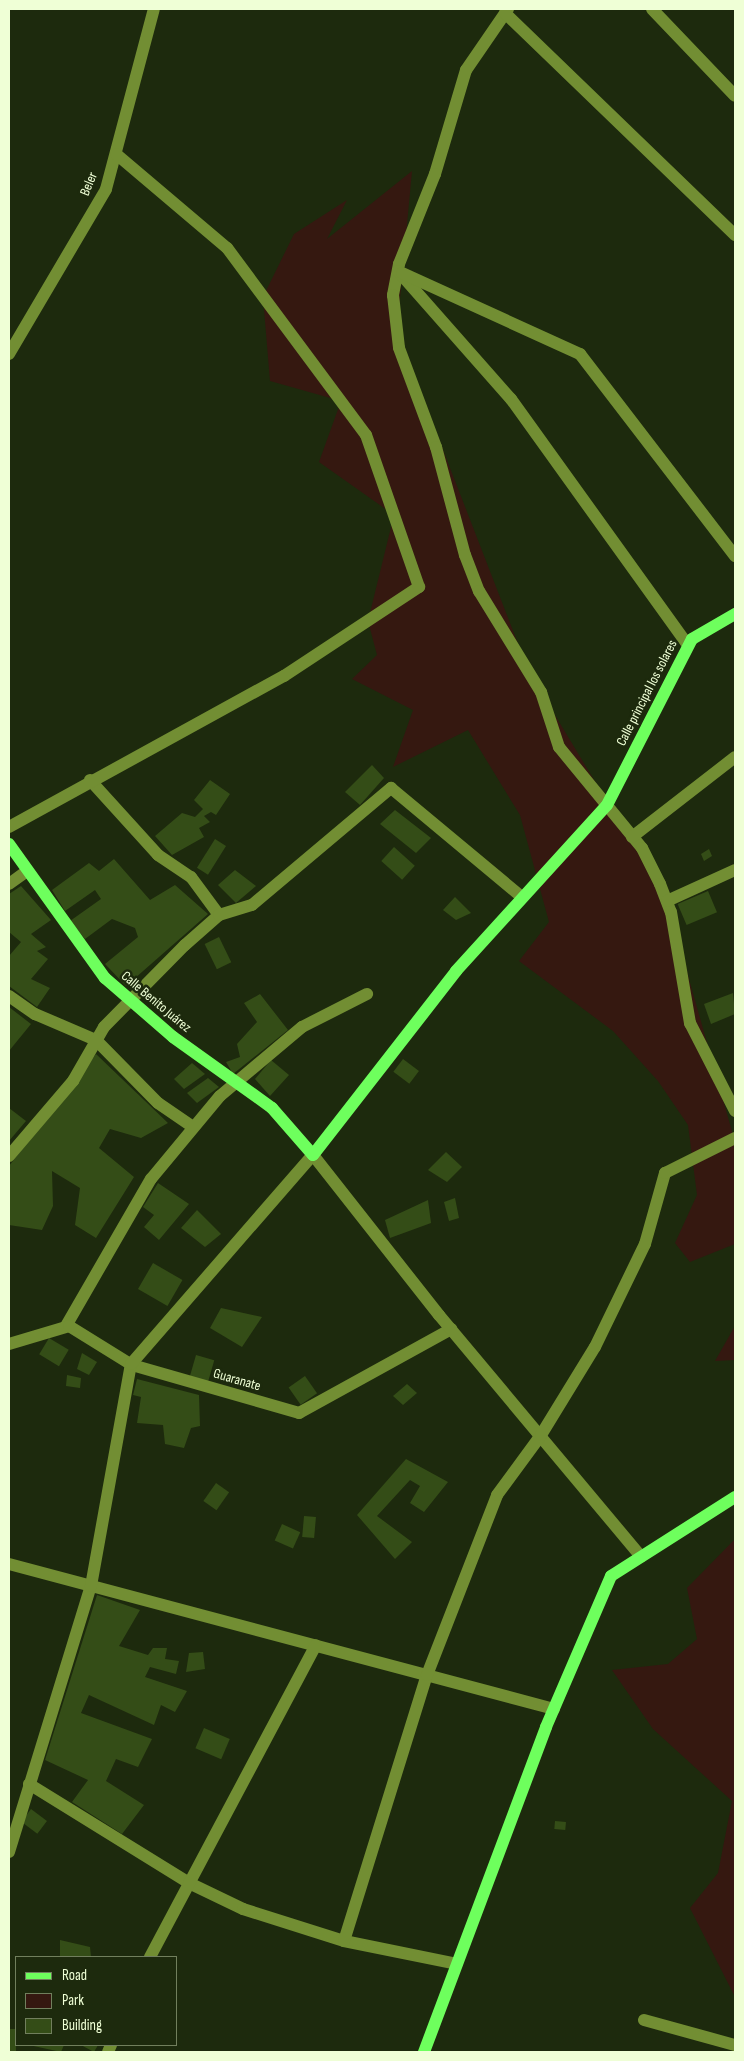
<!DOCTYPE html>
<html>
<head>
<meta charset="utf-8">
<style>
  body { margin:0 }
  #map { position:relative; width:744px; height:2061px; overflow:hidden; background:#1d2a0d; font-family:"Sofia Sans Condensed",sans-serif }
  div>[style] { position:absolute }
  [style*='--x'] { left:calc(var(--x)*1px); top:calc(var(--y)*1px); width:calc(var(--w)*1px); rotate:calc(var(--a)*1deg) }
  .green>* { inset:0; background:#351810 }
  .building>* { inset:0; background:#344d17; transform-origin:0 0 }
  .minor>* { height:12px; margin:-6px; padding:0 6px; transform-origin:6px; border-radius:6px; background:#728e33 }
  .major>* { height:12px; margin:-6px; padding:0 6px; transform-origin:6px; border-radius:6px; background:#6eff5d }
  span { translate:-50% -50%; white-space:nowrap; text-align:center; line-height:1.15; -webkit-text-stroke:5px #1d2a0d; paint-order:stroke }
  .street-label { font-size:14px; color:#efffd6 }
  .frame { position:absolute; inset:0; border:10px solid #efffd6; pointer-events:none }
  .legend { position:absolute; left:15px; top:1956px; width:162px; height:90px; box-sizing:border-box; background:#1d2a0d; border:1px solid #717f5d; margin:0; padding:6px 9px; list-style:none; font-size:15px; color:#efffd6 }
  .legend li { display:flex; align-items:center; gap:10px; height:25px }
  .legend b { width:25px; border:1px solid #717f5d }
</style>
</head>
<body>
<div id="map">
  <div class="green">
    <div style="clip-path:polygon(412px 171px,397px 331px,529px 672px,667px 901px,735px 1142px,735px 1244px,690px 1262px,675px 1243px,697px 1195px,688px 1125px,658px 1081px,613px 1031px,519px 961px,549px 922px,520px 815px,468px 730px,393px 767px,413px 710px,352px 679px,377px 655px,368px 621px,394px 515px,319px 462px,341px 401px,270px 381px,263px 297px,294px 234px,347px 200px,327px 239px)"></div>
    <div style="clip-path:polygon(735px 1326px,735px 1360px,715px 1361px)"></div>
    <div style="clip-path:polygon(735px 1539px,735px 1997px,690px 1908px,718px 1873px,732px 1801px,653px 1729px,612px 1670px,668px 1664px,697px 1639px,687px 1588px)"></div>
  </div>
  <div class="building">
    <div style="clip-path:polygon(372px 765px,384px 778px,360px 805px,345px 792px)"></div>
    <div style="clip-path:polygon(210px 780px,230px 794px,216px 815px,211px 812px,204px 816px,210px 822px,199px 828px,204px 837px,172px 855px,155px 836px,182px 813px,195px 817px,203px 809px,194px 800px)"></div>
    <div style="clip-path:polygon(395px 810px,431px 838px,416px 853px,380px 824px)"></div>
    <div style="left:215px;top:839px;width:13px;height:34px;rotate:32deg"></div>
    <div style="left:394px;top:847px;width:28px;height:19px;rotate:42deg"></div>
    <div style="clip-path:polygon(709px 849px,712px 856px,704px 861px,701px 854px)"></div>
    <div style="clip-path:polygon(114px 859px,150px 900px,175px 885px,208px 914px,126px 986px,105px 964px,138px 937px,135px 928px,112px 919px,85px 939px,70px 921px,101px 899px,95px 890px,65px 911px,52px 890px,89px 863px,99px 871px)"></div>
    <div style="clip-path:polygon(235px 870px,256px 886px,236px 903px,218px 885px)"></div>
    <div style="clip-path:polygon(21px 886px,51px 920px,31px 934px,46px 947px,37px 951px,48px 959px,31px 979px,50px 988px,37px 1007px,9px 986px,9px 956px,21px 942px,9px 932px,9px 894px)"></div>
    <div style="left:708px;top:891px;width:23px;height:33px;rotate:67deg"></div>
    <div style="clip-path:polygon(455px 897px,471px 913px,456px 920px,443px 910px)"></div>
    <div style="left:219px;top:937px;width:28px;height:16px;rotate:64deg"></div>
    <div style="clip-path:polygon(733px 993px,735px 1014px,711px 1024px,704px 1004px)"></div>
    <div style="clip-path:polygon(260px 994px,288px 1030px,233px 1074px,226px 1062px,240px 1057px,237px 1044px,257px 1022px,244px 1003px)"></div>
    <div style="clip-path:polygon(9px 1007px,31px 1024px,9px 1051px)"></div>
    <div style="clip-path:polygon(96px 1054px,168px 1123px,141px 1138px,110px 1129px,99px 1148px,134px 1177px,96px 1238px,75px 1225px,80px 1188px,52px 1171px,53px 1206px,42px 1230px,9px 1225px,9px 1166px)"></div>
    <div style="left:403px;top:1059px;width:20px;height:16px;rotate:37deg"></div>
    <div style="clip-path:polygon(271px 1060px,289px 1075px,270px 1096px,255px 1079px)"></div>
    <div style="clip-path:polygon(192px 1063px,205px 1074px,184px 1089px,174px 1079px)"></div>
    <div style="clip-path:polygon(208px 1078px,219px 1087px,197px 1103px,187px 1093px)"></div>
    <div style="clip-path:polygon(9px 1108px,26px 1121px,9px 1141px)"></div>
    <div style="clip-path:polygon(446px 1152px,462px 1167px,447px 1182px,428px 1170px)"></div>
    <div style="clip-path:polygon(158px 1183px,189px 1204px,159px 1240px,144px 1227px,154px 1215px,143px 1207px)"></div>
    <div style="clip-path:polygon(455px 1198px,459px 1218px,449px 1221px,444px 1202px)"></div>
    <div style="clip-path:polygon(428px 1200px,431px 1223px,390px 1238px,385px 1220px)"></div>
    <div style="clip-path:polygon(197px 1210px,221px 1234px,205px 1247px,181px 1228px)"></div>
    <div style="left:153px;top:1263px;width:34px;height:30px;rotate:30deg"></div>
    <div style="clip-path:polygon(221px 1308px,262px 1317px,242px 1347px,210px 1328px)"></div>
    <div style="left:49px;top:1338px;width:23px;height:19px;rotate:31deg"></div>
    <div style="clip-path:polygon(82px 1353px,97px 1362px,89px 1375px,77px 1369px)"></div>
    <div style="left:196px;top:1355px;width:19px;height:23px;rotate:16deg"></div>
    <div style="clip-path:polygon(67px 1375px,81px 1378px,80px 1388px,66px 1386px)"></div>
    <div style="left:305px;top:1376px;width:21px;height:20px;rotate:55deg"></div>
    <div style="clip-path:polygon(137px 1379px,199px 1395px,200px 1426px,191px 1428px,184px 1448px,165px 1444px,163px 1425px,137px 1423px,141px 1397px,133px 1395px)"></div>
    <div style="clip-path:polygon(407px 1384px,417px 1393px,403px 1405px,393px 1396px)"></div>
    <div style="clip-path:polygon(406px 1459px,448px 1482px,424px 1512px,410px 1503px,420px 1486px,410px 1480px,377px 1516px,412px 1542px,395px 1559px,357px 1515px)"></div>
    <div style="left:216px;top:1483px;width:16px;height:22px;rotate:35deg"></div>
    <div style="left:304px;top:1516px;width:12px;height:21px;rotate:5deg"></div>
    <div style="left:282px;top:1524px;width:20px;height:18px;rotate:24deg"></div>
    <div style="clip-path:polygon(97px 1595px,140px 1610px,119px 1646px,148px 1655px,153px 1648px,167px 1648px,165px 1659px,179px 1661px,176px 1674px,150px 1667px,145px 1677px,187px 1691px,175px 1712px,161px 1705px,154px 1725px,89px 1695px,81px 1713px,152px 1739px,138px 1767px,116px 1759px,106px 1781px,144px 1805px,122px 1834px,72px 1802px,88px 1780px,45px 1760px)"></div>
    <div style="clip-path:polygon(203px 1652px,205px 1669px,186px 1672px,189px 1653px)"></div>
    <div style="left:204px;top:1728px;width:28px;height:22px;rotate:23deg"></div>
    <div style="left:31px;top:1809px;width:20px;height:16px;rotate:37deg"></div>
    <div style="left:555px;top:1821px;width:11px;height:8px;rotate:5deg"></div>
    <div style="clip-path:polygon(60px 1940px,90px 1947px,91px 1957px,60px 1957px)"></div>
    <div style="left:9px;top:2029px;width:7px;height:23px"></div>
    <div style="clip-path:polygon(29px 2045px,64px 2045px,61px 2052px)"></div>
    <div style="clip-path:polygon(81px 2045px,98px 2045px,94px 2052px)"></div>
  </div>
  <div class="minor">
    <div style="--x:508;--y:9;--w:74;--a:124.5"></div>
    <div style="--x:466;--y:70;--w:109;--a:106.6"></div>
    <div style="--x:435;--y:174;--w:97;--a:111.8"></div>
    <div style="--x:399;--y:264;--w:32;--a:101"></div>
    <div style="--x:393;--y:295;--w:53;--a:83.5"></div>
    <div style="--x:399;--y:348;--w:106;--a:69.5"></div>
    <div style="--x:436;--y:447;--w:112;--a:75"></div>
    <div style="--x:465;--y:555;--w:39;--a:69"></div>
    <div style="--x:479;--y:591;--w:119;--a:58.5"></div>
    <div style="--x:541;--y:692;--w:58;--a:71.9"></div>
    <div style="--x:559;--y:747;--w:131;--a:50.6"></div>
    <div style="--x:642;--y:848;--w:40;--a:63.4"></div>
    <div style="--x:660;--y:884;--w:30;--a:69"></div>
    <div style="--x:671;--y:912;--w:113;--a:80.3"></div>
    <div style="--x:690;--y:1023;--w:99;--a:62.9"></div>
    <div style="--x:652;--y:9;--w:120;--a:46.3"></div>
    <div style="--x:505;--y:13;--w:320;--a:44"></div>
    <div style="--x:398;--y:271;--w:171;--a:48.6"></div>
    <div style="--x:511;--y:399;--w:303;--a:54.3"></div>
    <div style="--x:402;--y:273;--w:196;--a:24.5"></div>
    <div style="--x:580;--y:354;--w:255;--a:52.5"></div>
    <div style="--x:9;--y:354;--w:191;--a:-59.5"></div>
    <div style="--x:106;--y:189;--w:186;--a:-75.1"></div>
    <div style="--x:90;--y:780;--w:101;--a:47.8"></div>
    <div style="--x:158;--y:855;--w:40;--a:34"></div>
    <div style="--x:191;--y:877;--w:47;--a:53.6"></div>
    <div style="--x:9;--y:827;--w:314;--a:-28.8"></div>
    <div style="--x:284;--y:676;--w:162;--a:-33.4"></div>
    <div style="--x:419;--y:587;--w:161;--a:-109.2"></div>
    <div style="--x:366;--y:435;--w:233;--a:-126.6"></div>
    <div style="--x:227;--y:248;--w:145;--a:-139.7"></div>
    <div style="--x:632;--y:837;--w:130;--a:-37.8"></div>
    <div style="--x:9;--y:884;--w:22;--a:-36"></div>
    <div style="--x:667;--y:901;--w:75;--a:-24.5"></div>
    <div style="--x:9;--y:996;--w:32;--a:35"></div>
    <div style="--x:35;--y:1014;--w:66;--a:23.1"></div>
    <div style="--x:96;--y:1040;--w:88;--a:45.5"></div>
    <div style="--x:158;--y:1103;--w:42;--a:34.4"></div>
    <div style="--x:9;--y:1156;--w:99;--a:-49.5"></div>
    <div style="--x:73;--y:1081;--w:62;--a:-60.1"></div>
    <div style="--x:104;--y:1027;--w:115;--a:-45.4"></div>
    <div style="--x:185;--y:945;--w:45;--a:-41.4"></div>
    <div style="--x:219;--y:915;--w:34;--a:-17"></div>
    <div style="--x:252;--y:905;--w:182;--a:-40.1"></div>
    <div style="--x:391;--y:788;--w:170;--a:39.8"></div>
    <div style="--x:66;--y:1326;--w:170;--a:-60"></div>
    <div style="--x:151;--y:1179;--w:108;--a:-50.3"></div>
    <div style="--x:220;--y:1096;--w:107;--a:-40.1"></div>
    <div style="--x:302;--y:1027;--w:73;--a:-26.9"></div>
    <div style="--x:9;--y:1344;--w:63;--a:-16.7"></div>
    <div style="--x:69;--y:1326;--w:74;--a:31.8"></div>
    <div style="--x:132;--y:1365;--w:174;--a:16"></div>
    <div style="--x:299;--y:1413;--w:174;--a:-28.9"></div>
    <div style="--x:9;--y:1564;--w:564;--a:14.9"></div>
    <div style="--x:29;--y:1784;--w:188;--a:31.7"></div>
    <div style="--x:189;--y:1883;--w:60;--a:25.7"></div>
    <div style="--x:243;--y:1909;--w:106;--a:17.6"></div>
    <div style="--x:344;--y:1941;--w:115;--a:11.5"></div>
    <div style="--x:9;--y:1852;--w:278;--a:-72.9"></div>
    <div style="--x:91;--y:1586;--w:226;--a:-79.8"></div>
    <div style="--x:131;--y:1364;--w:277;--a:-49"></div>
    <div style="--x:313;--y:1155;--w:204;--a:51.8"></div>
    <div style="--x:439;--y:1315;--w:315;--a:50.1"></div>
    <div style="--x:344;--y:1941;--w:279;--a:-72.7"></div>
    <div style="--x:427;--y:1675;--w:193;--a:-68.7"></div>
    <div style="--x:497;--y:1495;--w:74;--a:-53.7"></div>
    <div style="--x:541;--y:1435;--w:103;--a:-58.5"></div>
    <div style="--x:595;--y:1347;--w:114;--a:-64.1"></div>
    <div style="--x:645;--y:1244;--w:74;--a:-74.3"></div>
    <div style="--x:665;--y:1173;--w:78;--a:-26.6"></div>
    <div style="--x:150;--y:1957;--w:353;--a:-62"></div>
    <div style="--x:644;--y:2020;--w:94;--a:15.4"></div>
    <div style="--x:108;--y:2052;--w:8;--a:-67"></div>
  </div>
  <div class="major">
    <div style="--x:9;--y:844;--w:165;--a:54.4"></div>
    <div style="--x:105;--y:978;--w:90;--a:40.9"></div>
    <div style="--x:173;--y:1037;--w:122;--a:35.6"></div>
    <div style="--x:272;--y:1108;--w:62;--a:48.9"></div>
    <div style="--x:313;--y:1155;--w:233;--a:-52.1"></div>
    <div style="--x:456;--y:971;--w:224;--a:-47.7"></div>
    <div style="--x:607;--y:805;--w:186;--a:-62.9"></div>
    <div style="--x:692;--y:639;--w:50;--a:-30.2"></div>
    <div style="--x:424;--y:2052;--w:347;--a:-69.4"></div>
    <div style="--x:546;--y:1727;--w:164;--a:-66.7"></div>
    <div style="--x:611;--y:1576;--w:147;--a:-32.5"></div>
  </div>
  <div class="street-label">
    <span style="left:89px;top:184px;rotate:-67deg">Beler</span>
    <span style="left:647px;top:693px;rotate:-63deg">Calle principal los solares</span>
    <span style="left:156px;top:1002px;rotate:40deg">Calle Benito Juárez</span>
    <span style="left:237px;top:1380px;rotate:16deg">Guaranate</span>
  </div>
  <div class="frame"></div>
  <ul class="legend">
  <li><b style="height:6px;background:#6eff5d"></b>Road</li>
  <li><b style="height:14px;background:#351810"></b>Park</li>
  <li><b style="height:14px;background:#344d17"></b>Building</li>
  </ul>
</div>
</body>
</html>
